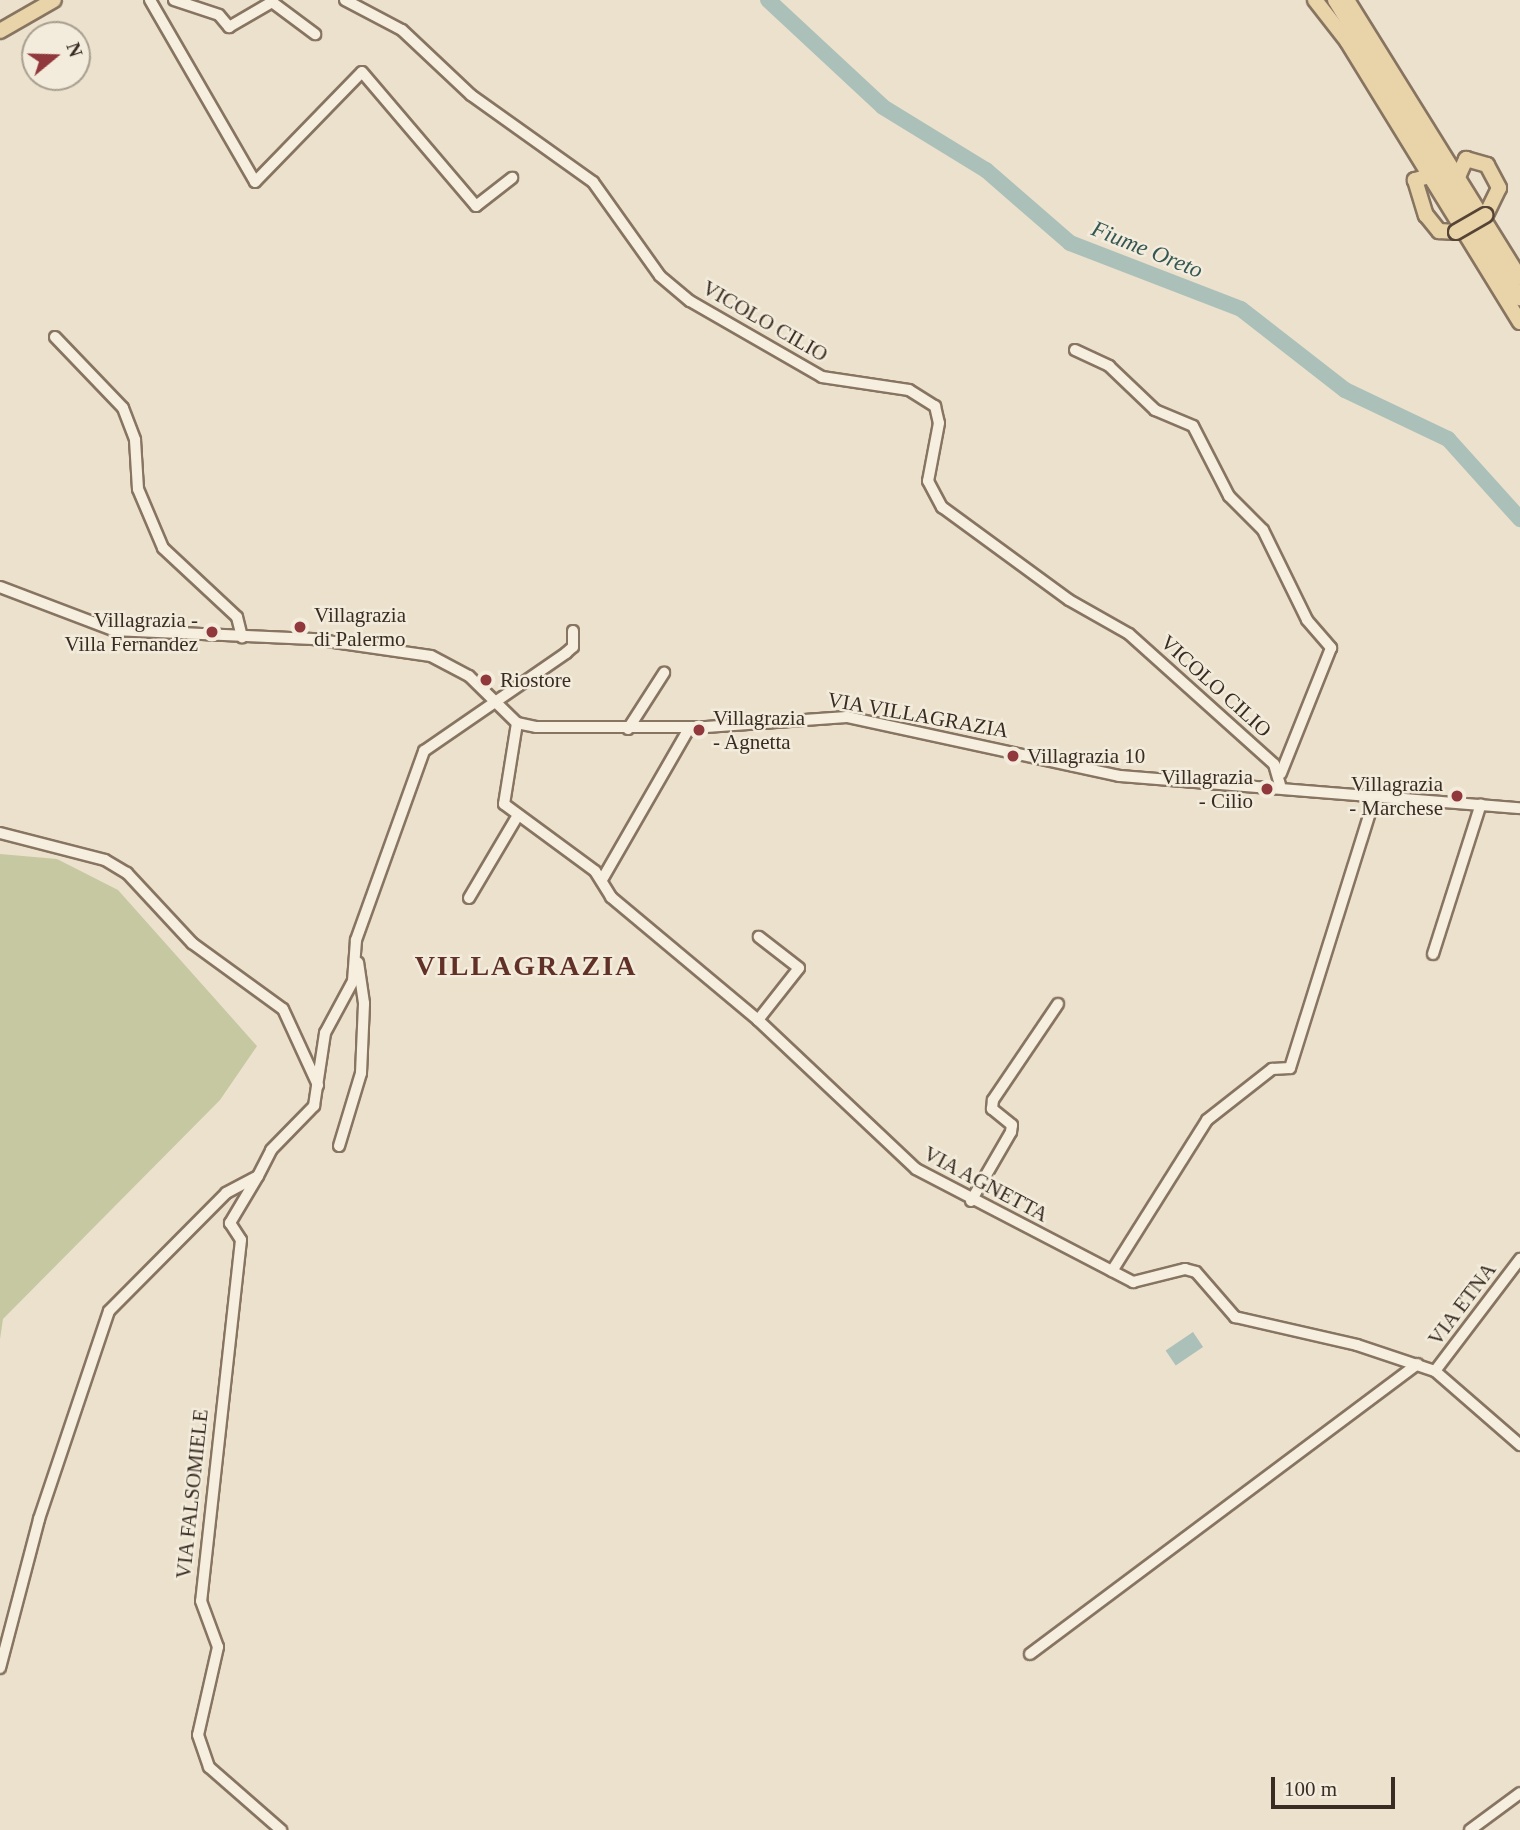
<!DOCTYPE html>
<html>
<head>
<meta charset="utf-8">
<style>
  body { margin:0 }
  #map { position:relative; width:1520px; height:1830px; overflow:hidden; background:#ebe1cc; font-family:"Times New Roman",serif }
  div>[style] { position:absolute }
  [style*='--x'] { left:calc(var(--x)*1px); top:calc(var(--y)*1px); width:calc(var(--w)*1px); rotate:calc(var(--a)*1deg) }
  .green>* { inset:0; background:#c5c8a1 }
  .water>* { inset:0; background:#acc0ba; transform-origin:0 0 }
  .river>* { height:16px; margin:-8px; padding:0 8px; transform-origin:8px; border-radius:8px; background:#acc0ba }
  .roads { filter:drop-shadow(2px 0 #877461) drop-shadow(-2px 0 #877461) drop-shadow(0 2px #877461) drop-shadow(0 -2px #877461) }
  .minor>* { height:10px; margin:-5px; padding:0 5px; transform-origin:5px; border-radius:5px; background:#f6efdf }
  .major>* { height:14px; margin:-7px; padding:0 7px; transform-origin:7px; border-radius:7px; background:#e9d3a9 }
  .bridges { filter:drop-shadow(2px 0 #554335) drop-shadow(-2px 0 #554335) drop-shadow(0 2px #554335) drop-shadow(0 -2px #554335) }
  .major-bridge>* { height:14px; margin:-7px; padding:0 7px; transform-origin:7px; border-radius:7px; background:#e9d3a9 }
  .dots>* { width:19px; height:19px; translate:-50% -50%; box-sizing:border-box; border:4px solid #f3ebdb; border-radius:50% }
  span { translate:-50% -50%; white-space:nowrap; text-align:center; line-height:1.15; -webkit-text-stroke:5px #f3ebdb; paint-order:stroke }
  .street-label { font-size:21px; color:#392d23 }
  .poi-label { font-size:21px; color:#392d23 }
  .left { translate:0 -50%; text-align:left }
  .right { translate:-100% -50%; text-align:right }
  .water-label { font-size:23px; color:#345754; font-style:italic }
  .district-label { font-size:28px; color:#613127; font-weight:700; letter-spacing:2px }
  .north { position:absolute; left:21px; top:21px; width:70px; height:70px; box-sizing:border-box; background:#f3ebdb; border:2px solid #a99f91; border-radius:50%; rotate:71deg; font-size:19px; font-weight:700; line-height:28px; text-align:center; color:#392d23 }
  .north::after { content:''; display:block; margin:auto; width:24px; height:32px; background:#90383b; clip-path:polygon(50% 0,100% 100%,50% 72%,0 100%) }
  .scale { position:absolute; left:1271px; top:1777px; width:124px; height:32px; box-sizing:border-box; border:4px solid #392d23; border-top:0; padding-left:9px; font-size:21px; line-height:24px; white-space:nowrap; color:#392d23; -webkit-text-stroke:5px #f3ebdb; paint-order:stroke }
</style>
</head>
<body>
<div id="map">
  <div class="green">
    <div style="clip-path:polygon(0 854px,57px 859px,118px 890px,257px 1046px,220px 1100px,3px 1319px,0 1339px)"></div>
  </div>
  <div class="water">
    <div style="left:1193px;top:1332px;width:18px;height:33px;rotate:56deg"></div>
  </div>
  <div class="river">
    <div style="--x:768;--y:0;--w:157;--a:42.9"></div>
    <div style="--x:883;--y:107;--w:121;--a:31.5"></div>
    <div style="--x:986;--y:170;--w:111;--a:41"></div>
    <div style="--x:1070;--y:243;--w:183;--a:21.1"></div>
    <div style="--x:1241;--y:309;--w:132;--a:37.9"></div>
    <div style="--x:1345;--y:390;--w:114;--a:25.4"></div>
    <div style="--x:1448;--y:439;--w:108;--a:48"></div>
  </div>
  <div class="roads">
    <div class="minor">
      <div style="--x:150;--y:0;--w:210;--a:60"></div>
      <div style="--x:255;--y:182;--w:153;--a:-45.8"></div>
      <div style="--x:362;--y:72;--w:176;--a:49.6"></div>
      <div style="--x:476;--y:206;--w:46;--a:-37.9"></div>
      <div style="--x:174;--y:0;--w:47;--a:18.4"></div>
      <div style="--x:219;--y:15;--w:16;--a:50"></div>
      <div style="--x:229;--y:27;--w:50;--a:-30.2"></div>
      <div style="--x:272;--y:2;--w:54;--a:36.7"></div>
      <div style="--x:345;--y:0;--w:64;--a:27.8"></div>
      <div style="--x:402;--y:30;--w:95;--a:43.3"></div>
      <div style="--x:471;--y:95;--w:150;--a:35.5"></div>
      <div style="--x:593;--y:182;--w:115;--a:54.5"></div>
      <div style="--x:660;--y:276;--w:39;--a:40"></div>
      <div style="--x:690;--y:301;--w:152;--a:29.9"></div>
      <div style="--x:822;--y:377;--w:88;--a:8.5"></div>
      <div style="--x:909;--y:390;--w:31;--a:32"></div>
      <div style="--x:935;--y:406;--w:17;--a:77"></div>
      <div style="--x:939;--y:423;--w:59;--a:100.7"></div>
      <div style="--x:928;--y:481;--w:30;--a:62"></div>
      <div style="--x:942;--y:507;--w:157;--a:36.2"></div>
      <div style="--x:1069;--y:600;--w:69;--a:29.5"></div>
      <div style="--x:1129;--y:634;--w:195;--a:41.9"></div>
      <div style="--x:1274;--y:764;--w:22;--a:74"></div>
      <div style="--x:55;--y:337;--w:98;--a:46.2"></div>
      <div style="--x:123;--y:408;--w:34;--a:69"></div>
      <div style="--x:135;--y:440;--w:49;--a:86.5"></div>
      <div style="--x:138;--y:489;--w:64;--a:67"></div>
      <div style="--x:163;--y:548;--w:101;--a:43"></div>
      <div style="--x:237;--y:617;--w:21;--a:76"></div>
      <div style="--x:1075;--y:350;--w:38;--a:25"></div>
      <div style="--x:1109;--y:366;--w:64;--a:43.7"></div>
      <div style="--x:1155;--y:410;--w:41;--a:22.8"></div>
      <div style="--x:1193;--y:426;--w:79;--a:62.8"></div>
      <div style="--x:1229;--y:496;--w:48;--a:45"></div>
      <div style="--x:1263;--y:530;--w:100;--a:63.9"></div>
      <div style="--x:1307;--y:620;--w:37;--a:49"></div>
      <div style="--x:1331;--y:648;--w:135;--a:111.8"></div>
      <div style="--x:0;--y:587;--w:121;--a:20.8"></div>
      <div style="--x:113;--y:630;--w:200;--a:2.6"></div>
      <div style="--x:313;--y:639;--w:119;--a:8.2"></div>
      <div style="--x:431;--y:656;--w:43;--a:27.8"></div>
      <div style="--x:469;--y:676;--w:67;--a:44.4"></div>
      <div style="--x:517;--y:723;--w:19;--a:12"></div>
      <div style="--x:536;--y:727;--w:170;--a:0"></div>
      <div style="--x:706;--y:727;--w:141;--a:-4.1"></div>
      <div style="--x:847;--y:717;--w:278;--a:12.2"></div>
      <div style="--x:1119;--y:776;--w:402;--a:4.6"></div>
      <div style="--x:517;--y:723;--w:82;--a:99.1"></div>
      <div style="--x:504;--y:804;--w:113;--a:36.4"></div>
      <div style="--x:595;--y:871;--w:31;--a:58"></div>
      <div style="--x:611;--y:897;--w:192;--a:39.9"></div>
      <div style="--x:758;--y:1020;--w:217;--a:43.3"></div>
      <div style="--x:916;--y:1169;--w:245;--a:27.5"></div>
      <div style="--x:1133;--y:1282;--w:54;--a:-14"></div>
      <div style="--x:1185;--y:1269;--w:11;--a:15"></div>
      <div style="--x:1196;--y:1272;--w:60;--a:49.1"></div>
      <div style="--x:1235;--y:1317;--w:125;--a:12.9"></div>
      <div style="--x:1357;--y:1345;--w:82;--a:18.4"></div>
      <div style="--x:1435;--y:1371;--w:113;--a:41"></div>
      <div style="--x:628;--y:729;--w:67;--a:-57.3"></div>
      <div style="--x:0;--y:833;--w:108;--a:14.4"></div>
      <div style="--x:105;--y:860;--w:26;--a:31"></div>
      <div style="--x:127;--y:873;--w:96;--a:47.1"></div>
      <div style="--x:192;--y:943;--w:112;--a:36"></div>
      <div style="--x:283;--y:1009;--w:84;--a:65.3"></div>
      <div style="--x:603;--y:878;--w:174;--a:-60.1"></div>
      <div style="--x:469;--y:898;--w:96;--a:-59.4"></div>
      <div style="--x:1433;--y:954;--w:157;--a:-72.3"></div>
      <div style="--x:758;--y:1020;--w:66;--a:-51.7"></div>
      <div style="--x:799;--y:968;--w:51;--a:-142.2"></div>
      <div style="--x:339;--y:1146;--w:76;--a:-73.2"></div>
      <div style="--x:361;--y:1073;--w:70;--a:-87.5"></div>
      <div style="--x:364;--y:1003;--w:41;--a:-98.3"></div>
      <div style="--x:258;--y:1176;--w:55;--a:120.8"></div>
      <div style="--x:230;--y:1223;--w:20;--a:57"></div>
      <div style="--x:241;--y:1240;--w:363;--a:96.3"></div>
      <div style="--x:201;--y:1601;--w:49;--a:69.7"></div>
      <div style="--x:218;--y:1647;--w:90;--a:102.8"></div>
      <div style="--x:198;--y:1735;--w:34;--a:71"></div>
      <div style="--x:209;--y:1767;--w:96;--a:41.2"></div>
      <div style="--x:971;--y:1201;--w:80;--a:-59.9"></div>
      <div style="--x:1011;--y:1132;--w:7;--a:-82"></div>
      <div style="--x:1012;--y:1125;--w:26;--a:-141"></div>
      <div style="--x:992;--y:1109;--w:9;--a:-84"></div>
      <div style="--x:993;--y:1100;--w:116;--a:-55.9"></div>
      <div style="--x:1112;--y:1271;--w:178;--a:-57.8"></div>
      <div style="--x:1207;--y:1120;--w:83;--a:-38.1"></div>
      <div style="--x:1272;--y:1069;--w:18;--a:-3"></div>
      <div style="--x:1290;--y:1068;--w:287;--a:-72.6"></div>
      <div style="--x:1435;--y:1371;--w:141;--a:-52.8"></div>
      <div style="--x:1030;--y:1654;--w:484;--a:-36.8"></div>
      <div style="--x:0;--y:1668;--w:154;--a:-75.3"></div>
      <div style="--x:39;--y:1519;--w:219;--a:-71.4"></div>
      <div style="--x:109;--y:1311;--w:166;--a:-45.2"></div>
      <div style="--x:226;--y:1193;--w:36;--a:-28"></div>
      <div style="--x:258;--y:1176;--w:29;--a:-63"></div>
      <div style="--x:271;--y:1150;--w:62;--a:-45.7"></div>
      <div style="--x:314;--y:1106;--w:74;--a:-81.4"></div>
      <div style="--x:325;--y:1033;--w:59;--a:-61.7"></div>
      <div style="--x:353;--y:981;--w:41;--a:-85.8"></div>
      <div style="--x:356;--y:940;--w:201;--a:-70.2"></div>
      <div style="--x:424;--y:751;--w:173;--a:-34.6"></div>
      <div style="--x:566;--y:653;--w:9;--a:-41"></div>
      <div style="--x:573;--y:647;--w:16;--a:-90"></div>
      <div style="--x:1470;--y:1830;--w:62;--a:-36.5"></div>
    </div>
    <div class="major">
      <div style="--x:1315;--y:0;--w:52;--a:52"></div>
      <div style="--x:1347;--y:41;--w:330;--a:58.4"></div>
      <div style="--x:1335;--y:0;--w:351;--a:58.2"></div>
      <div style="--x:1347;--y:0;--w:327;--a:58.1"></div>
      <div style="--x:0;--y:31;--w:62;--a:-29.9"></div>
      <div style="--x:1429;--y:176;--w:15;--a:164"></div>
      <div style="--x:1415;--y:180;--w:37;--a:73"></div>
      <div style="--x:1426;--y:215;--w:21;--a:51"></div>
      <div style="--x:1439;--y:231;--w:17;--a:3"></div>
      <div style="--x:1458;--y:177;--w:20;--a:-66"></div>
      <div style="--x:1466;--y:159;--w:22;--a:16"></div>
      <div style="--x:1487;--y:165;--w:26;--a:62"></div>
      <div style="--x:1499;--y:188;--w:30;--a:116"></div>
    </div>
  </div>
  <div class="bridges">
    <div class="major-bridge">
      <div style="--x:1456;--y:232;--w:34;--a:-30"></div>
    </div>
  </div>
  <div class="dots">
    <div style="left:300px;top:627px;background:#90383b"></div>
    <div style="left:212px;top:632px;background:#90383b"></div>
    <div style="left:486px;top:680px;background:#90383b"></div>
    <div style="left:699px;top:730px;background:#90383b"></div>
    <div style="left:1013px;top:756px;background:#90383b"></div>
    <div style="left:1267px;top:789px;background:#90383b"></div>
    <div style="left:1457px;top:796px;background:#90383b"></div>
  </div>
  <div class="street-label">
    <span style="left:765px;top:321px;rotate:30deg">VICOLO CILIO</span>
    <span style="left:1216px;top:686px;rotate:42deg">VICOLO CILIO</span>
    <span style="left:918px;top:715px;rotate:10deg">VIA VILLAGRAZIA</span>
    <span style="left:986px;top:1184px;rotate:28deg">VIA AGNETTA</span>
    <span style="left:1462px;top:1304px;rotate:-53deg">VIA ETNA</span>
    <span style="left:192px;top:1494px;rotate:-84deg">VIA FALSOMIELE</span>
  </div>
  <div class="poi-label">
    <span class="left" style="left:314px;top:627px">Villagrazia<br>di Palermo</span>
    <span class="right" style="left:198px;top:632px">Villagrazia -<br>Villa Fernandez</span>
    <span class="left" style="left:500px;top:680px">Riostore</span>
    <span class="left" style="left:713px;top:730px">Villagrazia<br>- Agnetta</span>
    <span class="left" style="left:1027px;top:756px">Villagrazia 10</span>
    <span class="right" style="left:1253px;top:789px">Villagrazia<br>- Cilio</span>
    <span class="right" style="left:1443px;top:796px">Villagrazia<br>- Marchese</span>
  </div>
  <div class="water-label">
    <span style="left:1147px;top:250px;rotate:22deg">Fiume Oreto</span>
  </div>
  <div class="district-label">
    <span style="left:526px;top:966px">VILLAGRAZIA</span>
  </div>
  <div class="north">N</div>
  <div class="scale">100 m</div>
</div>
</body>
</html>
